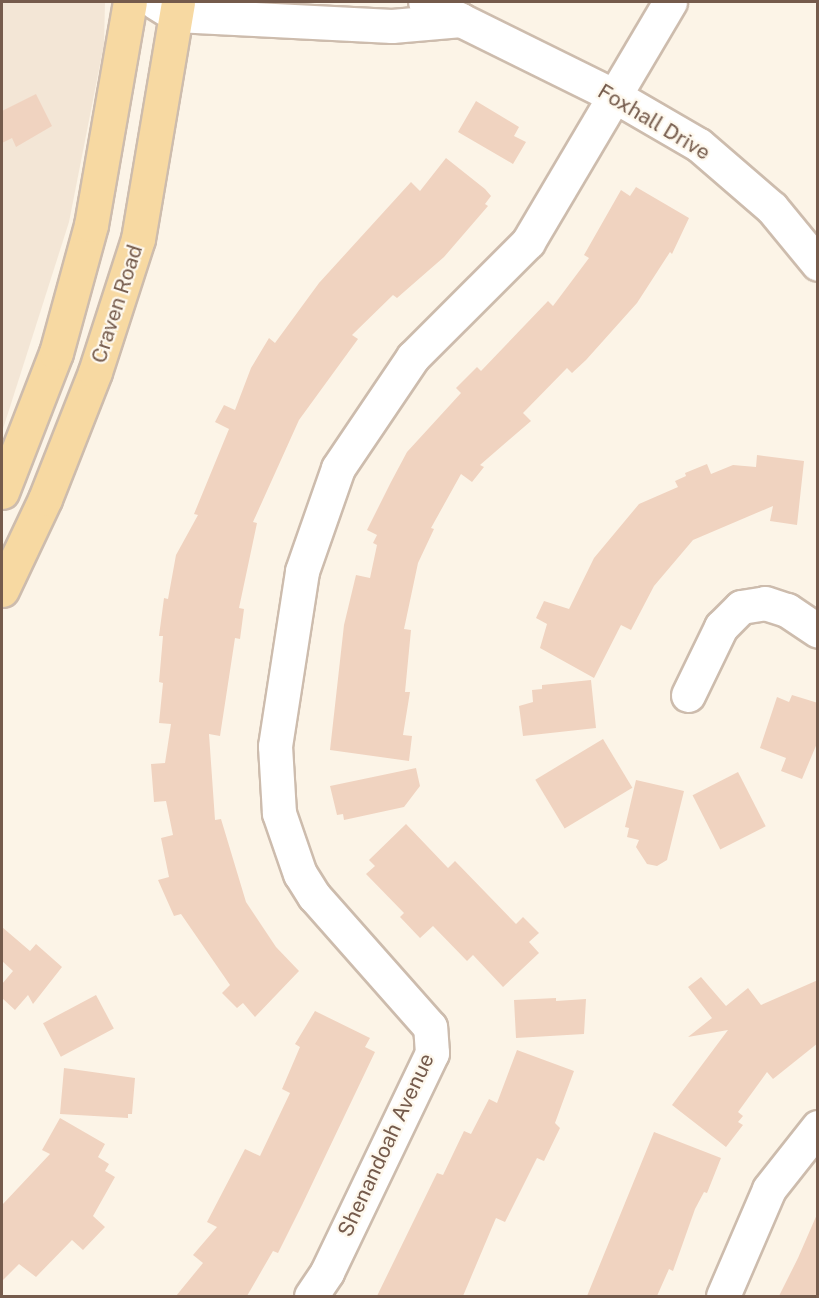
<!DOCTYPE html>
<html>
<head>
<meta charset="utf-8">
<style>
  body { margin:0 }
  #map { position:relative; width:819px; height:1298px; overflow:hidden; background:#fcf4e7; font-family:"Public Sans",sans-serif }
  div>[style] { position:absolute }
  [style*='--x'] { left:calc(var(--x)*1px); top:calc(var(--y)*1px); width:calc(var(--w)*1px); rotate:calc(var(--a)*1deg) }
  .residential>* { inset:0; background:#f3e6d6 }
  .building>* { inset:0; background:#f0d3c0; transform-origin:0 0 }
  .roads { filter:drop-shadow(2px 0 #cdbcad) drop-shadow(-2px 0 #cdbcad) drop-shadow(0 2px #cdbcad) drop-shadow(0 -2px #cdbcad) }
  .minor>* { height:33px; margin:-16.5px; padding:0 16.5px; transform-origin:16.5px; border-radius:16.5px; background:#fff }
  .major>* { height:33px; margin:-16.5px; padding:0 16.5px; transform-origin:16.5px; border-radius:16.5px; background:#f7d9a2 }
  span { translate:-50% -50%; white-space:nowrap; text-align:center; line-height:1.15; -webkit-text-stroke:4.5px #fef8ed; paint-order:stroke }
  .street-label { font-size:21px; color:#755b4c }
  .frame { position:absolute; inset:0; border:3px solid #755b4c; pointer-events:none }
</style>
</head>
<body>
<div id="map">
  <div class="residential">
    <div style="clip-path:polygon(2px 2px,105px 2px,104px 44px,69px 222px,2px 432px)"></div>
  </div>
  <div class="building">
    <div style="clip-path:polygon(36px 94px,52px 126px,16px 147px,12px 138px,2px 143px,2px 111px)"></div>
    <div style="clip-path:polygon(476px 101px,519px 127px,514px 136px,526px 142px,513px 164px,458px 132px)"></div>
    <div style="clip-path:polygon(446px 158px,485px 189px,491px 196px,485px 204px,488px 206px,444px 257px,397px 298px,393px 295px,352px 335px,358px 339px,299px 420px,253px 522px,257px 523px,239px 608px,244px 609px,240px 639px,235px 638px,220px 736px,209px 734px,215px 820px,221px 819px,246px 902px,276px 947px,299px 971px,255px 1017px,243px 1003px,237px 1008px,222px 993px,230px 985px,181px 914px,174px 916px,158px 880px,169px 877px,161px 838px,173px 835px,166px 801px,154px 802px,151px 764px,165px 763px,171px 724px,159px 723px,163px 683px,159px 682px,163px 636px,159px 636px,164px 598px,168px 599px,176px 555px,198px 515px,194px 514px,229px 429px,215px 422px,224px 405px,235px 410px,251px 368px,269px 338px,275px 343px,319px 283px,411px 182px,420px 191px)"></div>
    <div style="clip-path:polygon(636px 187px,689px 218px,672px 254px,670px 252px,637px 303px,586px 360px,572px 373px,567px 368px,523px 413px,531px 421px,480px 465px,484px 467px,472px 482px,461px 474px,431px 528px,434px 529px,418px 563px,404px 629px,411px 630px,405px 692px,410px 692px,403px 735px,412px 736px,409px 761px,330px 750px,344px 625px,356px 575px,370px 578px,377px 545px,373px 543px,377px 535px,367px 530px,391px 482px,407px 452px,461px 393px,456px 388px,477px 367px,481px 371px,548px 301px,553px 306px,589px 258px,584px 255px,621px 190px,630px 196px)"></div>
    <div style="clip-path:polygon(757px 455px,804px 461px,797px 525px,770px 521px,773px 506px,693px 540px,654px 586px,631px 630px,621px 625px,594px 678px,540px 648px,547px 624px,536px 618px,544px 601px,569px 609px,594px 558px,639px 504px,678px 487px,675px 481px,686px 476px,685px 473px,707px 464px,711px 474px,733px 465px,756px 467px)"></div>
    <div style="clip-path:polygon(591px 680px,596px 728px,523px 736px,519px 706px,533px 702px,532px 690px,542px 689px,542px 685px)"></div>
    <div style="clip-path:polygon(792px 695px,818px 703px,818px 741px,802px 779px,781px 771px,786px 758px,760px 748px,777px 697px,789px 702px)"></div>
    <div style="left:603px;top:739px;width:57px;height:79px;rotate:59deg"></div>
    <div style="clip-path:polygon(416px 768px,420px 786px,404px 807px,344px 820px,343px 814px,337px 815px,330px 786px)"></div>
    <div style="left:738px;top:772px;width:61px;height:51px;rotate:63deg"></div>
    <div style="clip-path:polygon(636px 780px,684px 791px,667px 860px,657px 866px,647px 864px,636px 847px,639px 840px,627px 837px,629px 828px,625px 827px)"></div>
    <div style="clip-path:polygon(406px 824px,448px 868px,455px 861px,516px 924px,523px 917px,539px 933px,529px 942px,539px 953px,503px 987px,473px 955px,467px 961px,433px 926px,420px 938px,400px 917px,404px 913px,366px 874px,375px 866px,369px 860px)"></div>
    <div style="clip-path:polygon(2px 927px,30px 951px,36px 944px,62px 967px,33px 1004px,28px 995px,15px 1010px,2px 998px,2px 984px,13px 971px,2px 961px)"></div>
    <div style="clip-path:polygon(701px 977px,726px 1006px,748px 988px,761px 1005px,818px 980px,818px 1043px,773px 1079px,767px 1072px,738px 1112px,743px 1116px,738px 1122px,743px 1125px,726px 1147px,672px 1105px,728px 1030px,688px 1037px,712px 1018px,688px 987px)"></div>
    <div style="left:96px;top:995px;width:38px;height:60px;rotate:62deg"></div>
    <div style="clip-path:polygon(556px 998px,556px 1001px,586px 999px,584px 1034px,516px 1038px,514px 1000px)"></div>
    <div style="clip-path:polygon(315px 1011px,370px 1038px,365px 1047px,375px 1052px,302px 1205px,278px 1253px,273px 1251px,247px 1296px,176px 1296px,203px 1263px,193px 1255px,217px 1227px,207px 1222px,245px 1149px,260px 1156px,290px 1093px,282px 1089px,300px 1047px,295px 1044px)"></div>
    <div style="clip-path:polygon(517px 1050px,574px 1071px,555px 1123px,560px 1128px,544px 1161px,537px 1158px,505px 1222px,496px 1218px,463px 1296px,377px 1296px,437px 1173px,443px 1175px,464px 1131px,471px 1134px,489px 1099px,497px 1103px)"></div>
    <div style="clip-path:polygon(64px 1068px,135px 1078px,132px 1114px,128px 1114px,128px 1118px,60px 1114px)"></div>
    <div style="clip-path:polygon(60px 1118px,105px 1144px,98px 1157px,109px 1164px,105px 1171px,115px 1177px,93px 1216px,105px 1227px,83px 1250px,72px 1240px,36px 1277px,19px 1264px,2px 1281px,2px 1205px,50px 1154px,42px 1150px)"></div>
    <div style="clip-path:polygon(654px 1132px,721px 1158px,707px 1193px,704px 1192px,695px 1209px,673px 1271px,669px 1269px,657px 1296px,587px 1296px)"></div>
    <div style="clip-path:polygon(818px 1212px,818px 1296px,779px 1296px,798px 1258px)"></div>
  </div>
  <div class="roads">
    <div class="minor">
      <div style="--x:155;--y:2;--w:25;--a:32"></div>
      <div style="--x:176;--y:15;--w:216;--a:2.9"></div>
      <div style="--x:392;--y:26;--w:69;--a:-5"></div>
      <div style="--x:461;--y:20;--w:40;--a:-153.4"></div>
      <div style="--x:461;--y:20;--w:169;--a:26.3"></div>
      <div style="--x:613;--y:95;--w:99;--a:30.2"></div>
      <div style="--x:699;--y:145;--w:96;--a:40.8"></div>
      <div style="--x:772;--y:208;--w:72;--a:50.6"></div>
      <div style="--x:688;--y:695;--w:76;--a:-64.1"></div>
      <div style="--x:721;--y:627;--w:28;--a:-45"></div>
      <div style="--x:741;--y:607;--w:24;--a:-9"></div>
      <div style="--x:765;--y:603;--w:23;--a:18"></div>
      <div style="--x:787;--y:610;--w:37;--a:34"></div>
      <div style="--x:311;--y:1296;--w:29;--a:-56"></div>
      <div style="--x:327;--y:1272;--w:243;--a:-64.4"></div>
      <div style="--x:432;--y:1053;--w:26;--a:-94"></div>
      <div style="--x:430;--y:1027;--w:175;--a:-131.5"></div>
      <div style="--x:314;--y:896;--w:26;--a:-122"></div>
      <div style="--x:300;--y:874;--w:65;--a:-109"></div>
      <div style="--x:279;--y:813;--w:67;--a:-93.4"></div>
      <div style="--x:275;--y:746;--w:177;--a:-81.2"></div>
      <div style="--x:302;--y:571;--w:109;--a:-70.7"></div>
      <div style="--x:338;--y:468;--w:134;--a:-56"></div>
      <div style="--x:413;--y:357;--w:163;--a:-45"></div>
      <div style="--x:528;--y:242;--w:279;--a:-59.4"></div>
      <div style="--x:723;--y:1296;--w:116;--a:-66.7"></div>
      <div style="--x:769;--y:1189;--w:79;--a:-51.7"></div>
    </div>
    <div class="major">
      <div style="--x:2;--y:492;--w:149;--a:-68.8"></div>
      <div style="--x:56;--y:353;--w:133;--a:-74.7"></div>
      <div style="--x:91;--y:225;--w:226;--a:-80.1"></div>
      <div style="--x:2;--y:590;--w:101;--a:-64.7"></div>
      <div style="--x:45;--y:499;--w:136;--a:-68.5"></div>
      <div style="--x:95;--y:372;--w:140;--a:-72.1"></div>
      <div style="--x:138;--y:239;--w:240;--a:-80.4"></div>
    </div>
  </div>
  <div class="street-label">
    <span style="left:654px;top:122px;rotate:31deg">Foxhall Drive</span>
    <span style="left:117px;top:304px;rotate:-72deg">Craven Road</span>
    <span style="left:386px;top:1145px;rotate:-65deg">Shenandoah Avenue</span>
  </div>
  <div class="frame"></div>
</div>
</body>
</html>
